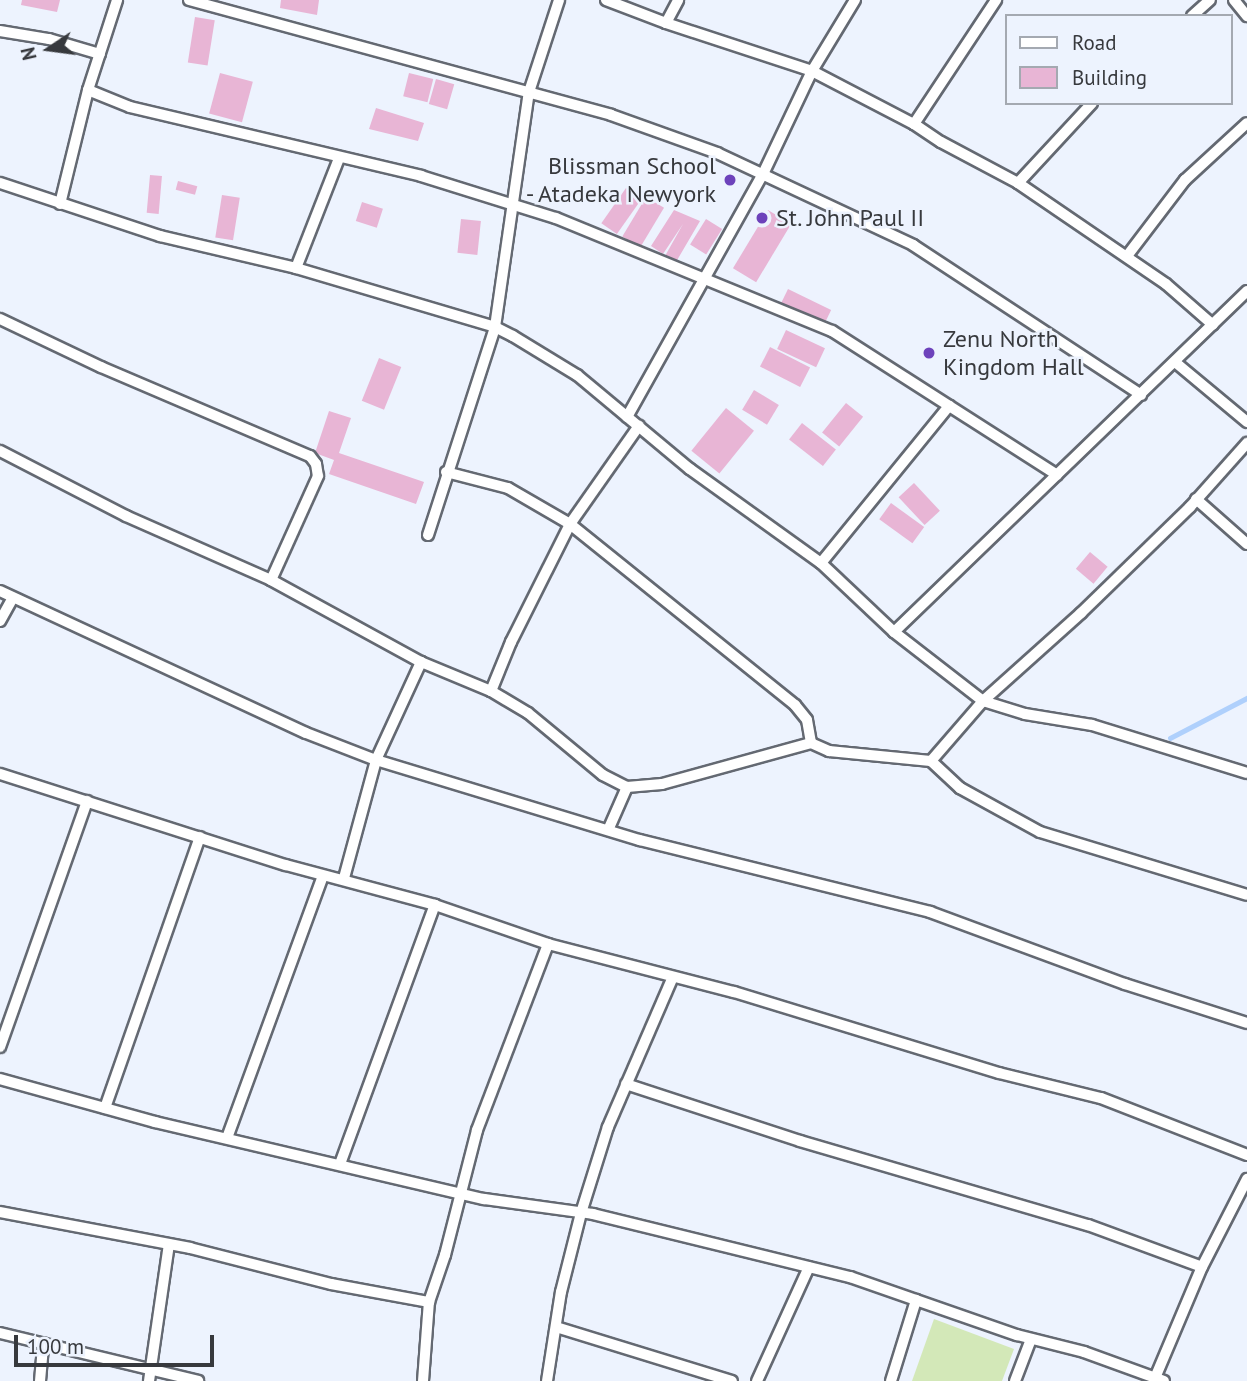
<!DOCTYPE html>
<html>
<head>
<meta charset="utf-8">
<style>
  body { margin:0 }
  #map { position:relative; width:1247px; height:1381px; overflow:hidden; background:#edf3fe; font-family:"PT Sans",sans-serif }
  div>[style] { position:absolute }
  [style*='--x'] { left:calc(var(--x)*1px); top:calc(var(--y)*1px); width:calc(var(--w)*1px); rotate:calc(var(--a)*1deg) }
  .green>* { inset:0; background:#d3e8b8 }
  .stream>* { height:4.5px; margin:-2.25px; padding:0 2.25px; transform-origin:2.25px; border-radius:2.25px; background:#afd0fc }
  .building>* { inset:0; background:#e8b5d5; transform-origin:0 0 }
  .roads { filter:drop-shadow(2px 0 #646972) drop-shadow(-2px 0 #646972) drop-shadow(0 2px #646972) drop-shadow(0 -2px #646972) }
  .street>* { height:10px; margin:-5px; padding:0 5px; transform-origin:5px; border-radius:5px; background:#fff }
  .dots>* { width:19px; height:19px; translate:-50% -50%; box-sizing:border-box; border:4px solid #edf3fe; border-radius:50% }
  span { translate:-50% -50%; white-space:nowrap; text-align:center; line-height:1.15; -webkit-text-stroke:5px #edf3fe; paint-order:stroke }
  .poi-label { font-size:24px; color:#37393d }
  .right { translate:-100% -50%; text-align:right }
  .left { translate:0 -50%; text-align:left }
  .legend { position:absolute; left:1005px; top:14px; width:228px; height:91px; box-sizing:border-box; background:#edf3fe; border:2px solid #a4a9b1; margin:0; padding:9px 12px; list-style:none; font-size:21px; color:#37393d }
  .legend li { display:flex; align-items:center; gap:14px; height:35px }
  .legend b { width:35px; border:2px solid #a4a9b1 }
  .north { position:absolute; left:14px; top:14px; width:70px; height:70px; -webkit-text-stroke:5px #edf3fe; paint-order:stroke; rotate:257deg; font-size:19px; font-weight:700; line-height:28px; text-align:center; color:#37393d }
  .north::after { content:''; display:block; margin:auto; width:24px; height:32px; background:#37393d; clip-path:polygon(50% 0,100% 100%,50% 72%,0 100%) }
  .scale { position:absolute; left:14px; top:1335px; width:200px; height:32px; box-sizing:border-box; border:4px solid #37393d; border-top:0; padding-left:9px; font-size:21px; line-height:24px; white-space:nowrap; color:#37393d; -webkit-text-stroke:5px #edf3fe; paint-order:stroke }
</style>
</head>
<body>
<div id="map">
  <div class="green">
    <div style="clip-path:polygon(934px 1319px,1014px 1349px,1002px 1381px,912px 1381px)"></div>
  </div>
  <div class="stream">
    <div style="--x:1170;--y:738;--w:87;--a:-27.5"></div>
  </div>
  <div class="building">
    <div style="clip-path:polygon(22px 0,60px 0,57px 12px,21px 5px)"></div>
    <div style="clip-path:polygon(281px 0,319px 0,317px 15px,280px 8px)"></div>
    <div style="left:195px;top:17px;width:20px;height:46px;rotate:9deg"></div>
    <div style="left:220px;top:73px;width:34px;height:42px;rotate:15deg"></div>
    <div style="left:409px;top:73px;width:25px;height:24px;rotate:14deg"></div>
    <div style="left:436px;top:79px;width:19px;height:26px;rotate:16deg"></div>
    <div style="clip-path:polygon(376px 108px,424px 123px,418px 141px,369px 129px)"></div>
    <div style="left:150px;top:175px;width:12px;height:38px;rotate:5deg"></div>
    <div style="left:178px;top:181px;width:20px;height:9px;rotate:15deg"></div>
    <div style="left:626px;top:188px;width:19px;height:43px;rotate:35deg"></div>
    <div style="left:222px;top:195px;width:18px;height:43px;rotate:9deg"></div>
    <div style="left:646px;top:197px;width:21px;height:46px;rotate:31deg"></div>
    <div style="left:362px;top:202px;width:22px;height:20px;rotate:18deg"></div>
    <div style="clip-path:polygon(674px 210px,700px 221px,676px 262px,665px 256px,683px 224px,663px 254px,651px 246px)"></div>
    <div style="left:768px;top:210px;width:27px;height:68px;rotate:31deg"></div>
    <div style="left:461px;top:219px;width:20px;height:34px;rotate:6deg"></div>
    <div style="left:706px;top:219px;width:19px;height:30px;rotate:32deg"></div>
    <div style="left:788px;top:289px;width:48px;height:17px;rotate:26deg"></div>
    <div style="left:786px;top:330px;width:43px;height:21px;rotate:25deg"></div>
    <div style="left:770px;top:347px;width:45px;height:22px;rotate:27deg"></div>
    <div style="left:379px;top:358px;width:24px;height:46px;rotate:22deg"></div>
    <div style="left:754px;top:390px;width:29px;height:23px;rotate:31deg"></div>
    <div style="left:846px;top:403px;width:22px;height:38px;rotate:39deg"></div>
    <div style="left:726px;top:408px;width:36px;height:55px;rotate:39deg"></div>
    <div style="clip-path:polygon(329px 411px,351px 418px,339px 453px,424px 482px,416px 504px,329px 474px,334px 460px,315px 453px)"></div>
    <div style="left:802px;top:423px;width:43px;height:21px;rotate:38deg"></div>
    <div style="left:914px;top:483px;width:38px;height:21px;rotate:47deg"></div>
    <div style="left:891px;top:503px;width:41px;height:20px;rotate:36deg"></div>
    <div style="left:1090px;top:552px;width:23px;height:22px;rotate:40deg"></div>
  </div>
  <div class="roads">
    <div class="street">
      <div style="--x:189;--y:0;--w:437;--a:15.2"></div>
      <div style="--x:611;--y:115;--w:113;--a:19.7"></div>
      <div style="--x:717;--y:153;--w:217;--a:25.1"></div>
      <div style="--x:913;--y:245;--w:273;--a:33.3"></div>
      <div style="--x:606;--y:0;--w:64;--a:21"></div>
      <div style="--x:666;--y:23;--w:154;--a:18.2"></div>
      <div style="--x:812;--y:71;--w:115;--a:27.5"></div>
      <div style="--x:914;--y:124;--w:32;--a:34"></div>
      <div style="--x:941;--y:142;--w:87;--a:28"></div>
      <div style="--x:1018;--y:183;--w:179;--a:34.3"></div>
      <div style="--x:1166;--y:284;--w:62;--a:41.1"></div>
      <div style="--x:1234;--y:0;--w:21;--a:51"></div>
      <div style="--x:1192;--y:16;--w:24;--a:-42"></div>
      <div style="--x:666;--y:23;--w:26;--a:-62"></div>
      <div style="--x:0;--y:31;--w:50;--a:9.3"></div>
      <div style="--x:49;--y:39;--w:53;--a:16.4"></div>
      <div style="--x:88;--y:90;--w:45;--a:22"></div>
      <div style="--x:130;--y:107;--w:299;--a:13.3"></div>
      <div style="--x:421;--y:176;--w:141;--a:17.3"></div>
      <div style="--x:556;--y:218;--w:298;--a:22.3"></div>
      <div style="--x:832;--y:331;--w:267;--a:32.6"></div>
      <div style="--x:914;--y:124;--w:149;--a:-56.5"></div>
      <div style="--x:0;--y:183;--w:169;--a:18.3"></div>
      <div style="--x:160;--y:236;--w:140;--a:13.2"></div>
      <div style="--x:296;--y:268;--w:208;--a:16.5"></div>
      <div style="--x:495;--y:327;--w:20;--a:27"></div>
      <div style="--x:513;--y:336;--w:75;--a:31.4"></div>
      <div style="--x:577;--y:375;--w:147;--a:39.8"></div>
      <div style="--x:690;--y:469;--w:161;--a:35.7"></div>
      <div style="--x:821;--y:563;--w:100;--a:43.4"></div>
      <div style="--x:894;--y:632;--w:113;--a:37.8"></div>
      <div style="--x:983;--y:701;--w:44;--a:17.2"></div>
      <div style="--x:1025;--y:714;--w:68;--a:9.3"></div>
      <div style="--x:1092;--y:725;--w:162;--a:17.2"></div>
      <div style="--x:1018;--y:183;--w:109;--a:-47.2"></div>
      <div style="--x:60;--y:204;--w:117;--a:-76.2"></div>
      <div style="--x:88;--y:90;--w:95;--a:-72.1"></div>
      <div style="--x:1127;--y:256;--w:96;--a:-52.7"></div>
      <div style="--x:1185;--y:180;--w:84;--a:-42.6"></div>
      <div style="--x:296;--y:268;--w:118;--a:-68.6"></div>
      <div style="--x:0;--y:319;--w:112;--a:25.4"></div>
      <div style="--x:101;--y:367;--w:227;--a:23.1"></div>
      <div style="--x:310;--y:456;--w:10;--a:53"></div>
      <div style="--x:316;--y:464;--w:12;--a:81"></div>
      <div style="--x:318;--y:476;--w:114;--a:114.3"></div>
      <div style="--x:1175;--y:362;--w:94;--a:39.8"></div>
      <div style="--x:627;--y:417;--w:278;--a:-60.8"></div>
      <div style="--x:763;--y:174;--w:114;--a:-64.6"></div>
      <div style="--x:812;--y:71;--w:83;--a:-58.8"></div>
      <div style="--x:0;--y:451;--w:142;--a:27.3"></div>
      <div style="--x:126;--y:516;--w:158;--a:23.8"></div>
      <div style="--x:271;--y:580;--w:171;--a:28.7"></div>
      <div style="--x:421;--y:662;--w:76;--a:22.5"></div>
      <div style="--x:491;--y:691;--w:43;--a:30.7"></div>
      <div style="--x:528;--y:713;--w:97;--a:39.6"></div>
      <div style="--x:603;--y:775;--w:27;--a:27"></div>
      <div style="--x:446;--y:472;--w:64;--a:14.5"></div>
      <div style="--x:508;--y:488;--w:72;--a:30.1"></div>
      <div style="--x:570;--y:524;--w:289;--a:38.8"></div>
      <div style="--x:795;--y:705;--w:19;--a:51"></div>
      <div style="--x:807;--y:720;--w:23;--a:80"></div>
      <div style="--x:1196;--y:499;--w:68;--a:41.4"></div>
      <div style="--x:428;--y:535;--w:219;--a:-72.1"></div>
      <div style="--x:495;--y:327;--w:237;--a:-81.8"></div>
      <div style="--x:529;--y:92;--w:97;--a:-71.9"></div>
      <div style="--x:821;--y:563;--w:203;--a:-50.8"></div>
      <div style="--x:0;--y:591;--w:337;--a:24.9"></div>
      <div style="--x:306;--y:733;--w:75;--a:21.1"></div>
      <div style="--x:376;--y:760;--w:276;--a:16.9"></div>
      <div style="--x:640;--y:840;--w:299;--a:13.9"></div>
      <div style="--x:930;--y:912;--w:208;--a:20.3"></div>
      <div style="--x:1125;--y:984;--w:128;--a:17.7"></div>
      <div style="--x:0;--y:621;--w:26;--a:-61"></div>
      <div style="--x:894;--y:632;--w:491;--a:-44"></div>
      <div style="--x:491;--y:691;--w:53;--a:-67.8"></div>
      <div style="--x:511;--y:642;--w:132;--a:-63.4"></div>
      <div style="--x:570;--y:524;--w:120;--a:-54.9"></div>
      <div style="--x:931;--y:761;--w:40;--a:43"></div>
      <div style="--x:960;--y:788;--w:91;--a:28.8"></div>
      <div style="--x:1040;--y:832;--w:216;--a:16.9"></div>
      <div style="--x:0;--y:774;--w:300;--a:17.7"></div>
      <div style="--x:286;--y:865;--w:154;--a:15"></div>
      <div style="--x:435;--y:905;--w:120;--a:19"></div>
      <div style="--x:548;--y:944;--w:192;--a:14.5"></div>
      <div style="--x:734;--y:992;--w:277;--a:17"></div>
      <div style="--x:999;--y:1073;--w:105;--a:13.8"></div>
      <div style="--x:1101;--y:1098;--w:157;--a:21.3"></div>
      <div style="--x:609;--y:828;--w:45;--a:-66.3"></div>
      <div style="--x:627;--y:787;--w:35;--a:-5"></div>
      <div style="--x:662;--y:784;--w:155;--a:-15.4"></div>
      <div style="--x:811;--y:743;--w:20;--a:24"></div>
      <div style="--x:829;--y:751;--w:102;--a:5.6"></div>
      <div style="--x:931;--y:761;--w:79;--a:-49.1"></div>
      <div style="--x:983;--y:701;--w:132;--a:-41.9"></div>
      <div style="--x:1081;--y:613;--w:152;--a:-44.2"></div>
      <div style="--x:1190;--y:507;--w:86;--a:-48.3"></div>
      <div style="--x:344;--y:878;--w:122;--a:-74.8"></div>
      <div style="--x:376;--y:760;--w:108;--a:-65.3"></div>
      <div style="--x:0;--y:1047;--w:261;--a:-70.5"></div>
      <div style="--x:0;--y:1079;--w:161;--a:15.5"></div>
      <div style="--x:155;--y:1122;--w:338;--a:13.2"></div>
      <div style="--x:484;--y:1199;--w:110;--a:7.8"></div>
      <div style="--x:593;--y:1214;--w:265;--a:13.8"></div>
      <div style="--x:850;--y:1277;--w:177;--a:19.2"></div>
      <div style="--x:1017;--y:1335;--w:69;--a:14.2"></div>
      <div style="--x:1084;--y:1352;--w:85;--a:19.9"></div>
      <div style="--x:626;--y:1084;--w:183;--a:18.1"></div>
      <div style="--x:800;--y:1141;--w:300;--a:16.3"></div>
      <div style="--x:1088;--y:1225;--w:121;--a:20.2"></div>
      <div style="--x:105;--y:1108;--w:287;--a:-70.7"></div>
      <div style="--x:227;--y:1138;--w:279;--a:-69.9"></div>
      <div style="--x:340;--y:1164;--w:276;--a:-69.9"></div>
      <div style="--x:0;--y:1212;--w:193;--a:10.7"></div>
      <div style="--x:190;--y:1248;--w:146;--a:14.3"></div>
      <div style="--x:331;--y:1284;--w:100;--a:10.4"></div>
      <div style="--x:556;--y:1327;--w:184;--a:17.1"></div>
      <div style="--x:0;--y:1333;--w:204;--a:13.6"></div>
      <div style="--x:1155;--y:1378;--w:121;--a:-67.1"></div>
      <div style="--x:1202;--y:1267;--w:99;--a:-62.9"></div>
      <div style="--x:40;--y:1381;--w:38;--a:-85"></div>
      <div style="--x:149;--y:1381;--w:138;--a:-81.7"></div>
      <div style="--x:423;--y:1381;--w:79;--a:-85.7"></div>
      <div style="--x:429;--y:1302;--w:50;--a:-71.2"></div>
      <div style="--x:445;--y:1255;--w:129;--a:-75.6"></div>
      <div style="--x:477;--y:1130;--w:199;--a:-69.1"></div>
      <div style="--x:547;--y:1381;--w:90;--a:-81.1"></div>
      <div style="--x:561;--y:1292;--w:81;--a:-75.8"></div>
      <div style="--x:581;--y:1213;--w:90;--a:-72.6"></div>
      <div style="--x:608;--y:1127;--w:163;--a:-66.6"></div>
      <div style="--x:757;--y:1381;--w:125;--a:-65.5"></div>
      <div style="--x:891;--y:1381;--w:85;--a:-72.8"></div>
      <div style="--x:1015;--y:1381;--w:45;--a:-69.1"></div>
    </div>
  </div>
  <div class="dots">
    <div style="left:730px;top:180px;background:#6d42bb"></div>
    <div style="left:762px;top:218px;background:#6d42bb"></div>
    <div style="left:929px;top:353px;background:#6d42bb"></div>
  </div>
  <div class="poi-label">
    <span class="right" style="left:716px;top:180px">Blissman School<br>- Atadeka Newyork</span>
    <span class="left" style="left:776px;top:218px">St. John Paul II</span>
    <span class="left" style="left:943px;top:353px">Zenu North<br>Kingdom Hall</span>
  </div>
  <ul class="legend">
  <li><b style="height:9px;background:#fff"></b>Road</li>
  <li><b style="height:19px;background:#e8b5d5"></b>Building</li>
  </ul>
  <div class="north">N</div>
  <div class="scale">100 m</div>
</div>
</body>
</html>
